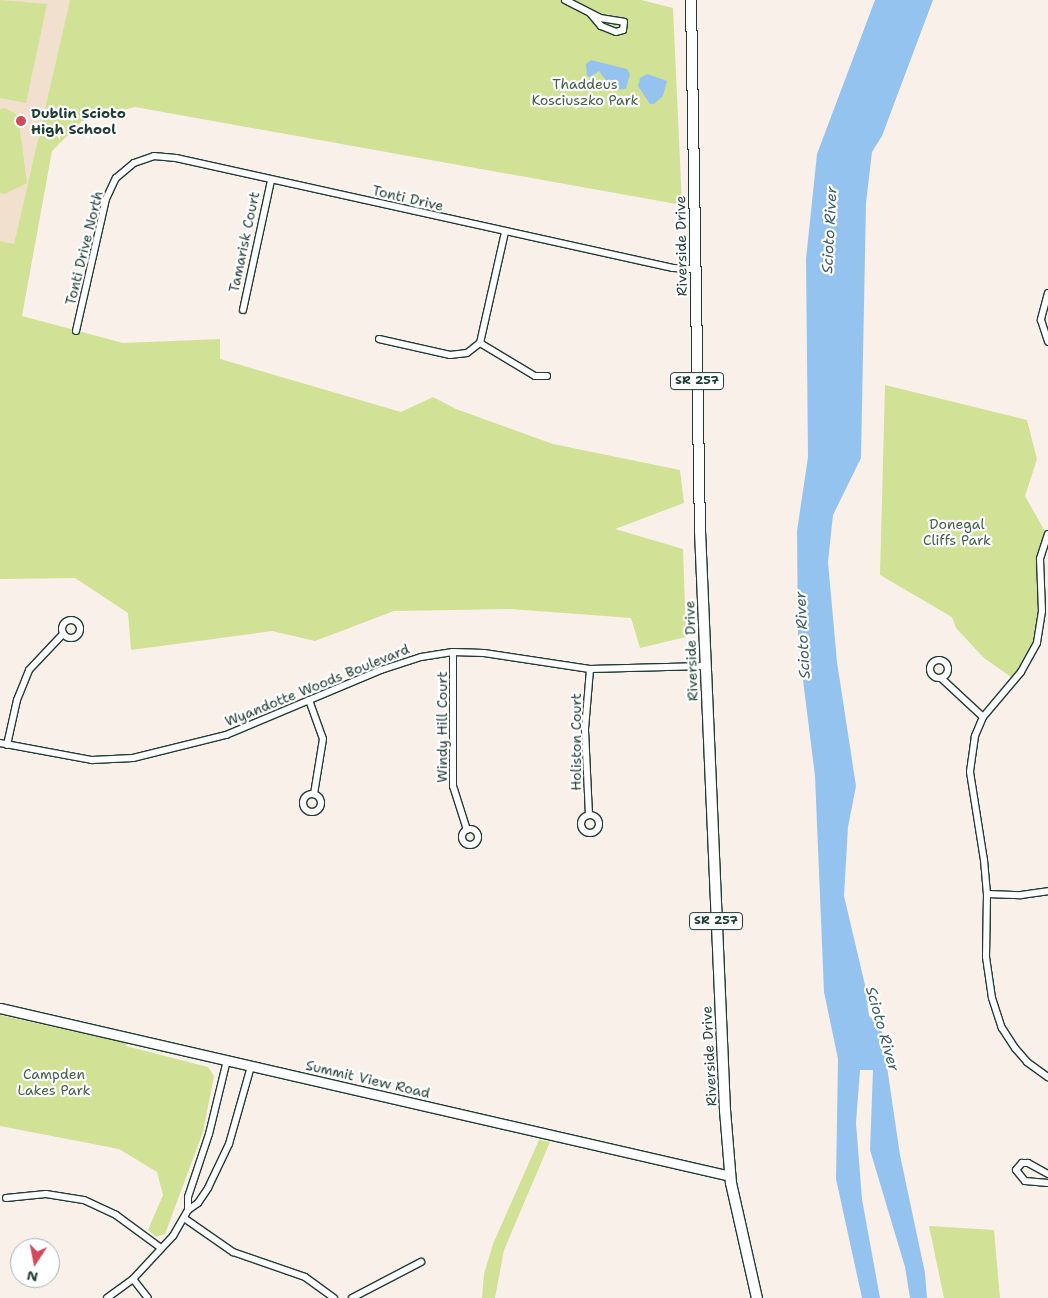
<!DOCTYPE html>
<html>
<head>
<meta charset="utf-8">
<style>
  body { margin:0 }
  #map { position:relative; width:1048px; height:1298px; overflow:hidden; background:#f9f1e9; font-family:"Shantell Sans",sans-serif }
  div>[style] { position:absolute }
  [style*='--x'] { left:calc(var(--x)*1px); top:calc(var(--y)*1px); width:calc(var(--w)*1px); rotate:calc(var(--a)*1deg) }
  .built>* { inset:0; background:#f2e0cf }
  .green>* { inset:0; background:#d1e195 }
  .water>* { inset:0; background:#95c3ef }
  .roads { filter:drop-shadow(1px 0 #1f3d34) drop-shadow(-1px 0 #1f3d34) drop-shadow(0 1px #1f3d34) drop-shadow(0 -1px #1f3d34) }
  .street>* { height:6px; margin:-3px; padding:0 3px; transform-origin:3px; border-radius:3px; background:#fff }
  .street>.ring { margin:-3px; padding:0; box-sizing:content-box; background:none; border:6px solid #fff; border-radius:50% }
  .secondary>* { height:9px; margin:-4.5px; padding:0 4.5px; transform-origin:4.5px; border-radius:4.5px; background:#fff }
  .primary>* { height:10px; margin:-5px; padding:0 5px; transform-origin:5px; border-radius:5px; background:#fff }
  .dots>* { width:14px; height:14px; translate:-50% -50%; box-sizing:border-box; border:2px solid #fff; border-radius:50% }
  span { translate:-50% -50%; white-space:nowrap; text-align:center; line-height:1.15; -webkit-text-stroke:4.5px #fff; paint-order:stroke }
  .shield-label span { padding:1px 4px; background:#fff; border:1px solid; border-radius:4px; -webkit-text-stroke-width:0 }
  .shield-label { font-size:12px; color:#1f3d34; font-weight:700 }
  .park-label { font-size:14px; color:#435e47 }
  .poi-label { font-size:14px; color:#1f3d34; font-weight:700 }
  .left { translate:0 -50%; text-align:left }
  .street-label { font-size:14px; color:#1f3d34 }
  .water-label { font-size:15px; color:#3c5e63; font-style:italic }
  .north { position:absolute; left:10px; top:1238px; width:50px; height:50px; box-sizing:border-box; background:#fff; border:1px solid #a5b1ae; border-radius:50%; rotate:191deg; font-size:14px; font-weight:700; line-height:20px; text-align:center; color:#1f3d34 }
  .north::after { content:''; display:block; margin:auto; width:18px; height:22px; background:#d1495b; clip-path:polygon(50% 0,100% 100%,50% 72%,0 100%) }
</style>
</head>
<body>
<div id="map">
  <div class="built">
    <div style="clip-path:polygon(0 0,70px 0,14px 245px,0 241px)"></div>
  </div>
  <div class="green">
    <div style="clip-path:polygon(0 0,47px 4px,26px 103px,0 98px)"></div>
    <div style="clip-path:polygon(70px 0,641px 0,673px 8px,682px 205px,135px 107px,82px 121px,52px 151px,22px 316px,123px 343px,220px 339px,220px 359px,401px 412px,433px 397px,456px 409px,553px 444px,680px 470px,684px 503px,615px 529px,683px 549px,686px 637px,640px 648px,631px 618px,511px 609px,394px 611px,315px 641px,272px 631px,131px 650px,128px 613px,75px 578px,0 579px,0 241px,14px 244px)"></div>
    <div style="clip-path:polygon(5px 108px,18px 115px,27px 183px,5px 194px,0 193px,0 109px)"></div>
    <div style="clip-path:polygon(885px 385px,1027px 420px,1037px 459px,1025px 496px,1047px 535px,1043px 544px,1042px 611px,1037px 643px,1014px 679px,984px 658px,956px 628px,952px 617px,880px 575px)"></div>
    <div style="clip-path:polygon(0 1015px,126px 1043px,126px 1046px,208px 1067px,214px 1076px,203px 1132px,165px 1234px,156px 1237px,148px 1230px,163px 1195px,157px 1172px,119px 1149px,0 1126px)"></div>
    <div style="clip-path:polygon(539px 1140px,550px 1142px,504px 1250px,495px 1298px,482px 1298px,484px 1274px,493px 1244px)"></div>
    <div style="clip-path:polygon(929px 1226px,994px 1230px,1000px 1298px,944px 1298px)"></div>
  </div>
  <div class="water">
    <div style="clip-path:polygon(875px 0,933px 0,882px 136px,872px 152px,866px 203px,861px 458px,833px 515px,828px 562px,837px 662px,856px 786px,848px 827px,844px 896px,865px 985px,869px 1016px,881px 1026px,900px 1155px,925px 1273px,927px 1298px,910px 1298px,905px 1267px,870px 1150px,873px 1070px,860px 1070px,856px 1123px,862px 1199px,880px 1298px,862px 1298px,836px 1179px,838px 1059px,824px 992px,815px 776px,798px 640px,797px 531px,808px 457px,806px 259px,817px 154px)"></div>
    <div style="clip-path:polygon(591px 60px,627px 69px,630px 74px,626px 89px,613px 90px,599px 71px,590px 77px,587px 76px,586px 64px)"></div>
    <div style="clip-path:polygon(647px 74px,667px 81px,663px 96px,654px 104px,650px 104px,638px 86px,640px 78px)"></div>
  </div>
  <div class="roads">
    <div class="street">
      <div style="--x:565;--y:0;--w:39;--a:27"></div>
      <div style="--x:600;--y:18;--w:24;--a:9"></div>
      <div style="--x:624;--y:22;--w:8;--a:97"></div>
      <div style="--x:623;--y:30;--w:7;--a:164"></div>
      <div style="--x:616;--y:32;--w:16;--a:-158"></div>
      <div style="--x:601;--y:26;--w:16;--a:-130"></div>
      <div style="--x:1048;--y:293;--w:28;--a:105"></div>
      <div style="--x:1041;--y:320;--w:23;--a:72"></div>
      <div style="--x:243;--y:310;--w:133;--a:-77.8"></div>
      <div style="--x:76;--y:331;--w:135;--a:-77.2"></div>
      <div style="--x:106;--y:199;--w:23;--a:-65"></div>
      <div style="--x:116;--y:178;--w:23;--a:-40"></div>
      <div style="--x:134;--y:163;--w:21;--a:-19"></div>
      <div style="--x:154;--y:156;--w:22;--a:5"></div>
      <div style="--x:176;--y:158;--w:509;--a:12.48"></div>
      <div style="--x:673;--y:268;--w:22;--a:3"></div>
      <div style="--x:379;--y:339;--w:73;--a:12.7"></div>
      <div style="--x:450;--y:355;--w:17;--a:-7"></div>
      <div style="--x:467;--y:353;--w:16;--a:-38"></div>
      <div style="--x:480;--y:343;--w:114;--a:-77.3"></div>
      <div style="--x:480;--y:343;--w:64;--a:31"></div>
      <div style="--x:535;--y:376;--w:12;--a:0"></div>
      <div style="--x:1048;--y:534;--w:26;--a:108"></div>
      <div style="--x:1040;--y:559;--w:52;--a:87.8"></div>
      <div style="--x:1042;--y:611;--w:32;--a:99"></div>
      <div style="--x:1037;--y:643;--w:33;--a:119"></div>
      <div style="--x:1021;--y:672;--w:59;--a:130.2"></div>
      <div style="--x:983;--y:717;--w:21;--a:113"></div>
      <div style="--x:975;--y:736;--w:36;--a:98"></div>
      <div style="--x:970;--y:772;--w:89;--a:81"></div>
      <div style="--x:984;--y:860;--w:34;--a:85"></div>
      <div style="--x:987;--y:894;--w:63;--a:90.9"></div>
      <div style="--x:986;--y:957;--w:41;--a:81.7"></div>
      <div style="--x:992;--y:998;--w:32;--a:72"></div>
      <div style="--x:1002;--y:1028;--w:24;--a:57"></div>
      <div style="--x:1015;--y:1048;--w:18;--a:49"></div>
      <div style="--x:1027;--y:1062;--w:26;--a:36"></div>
      <div class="ring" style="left:62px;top:620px;width:12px;height:12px"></div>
      <div style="--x:453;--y:652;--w:134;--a:90"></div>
      <div style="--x:453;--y:786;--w:46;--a:72.3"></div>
      <div class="ring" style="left:930px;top:660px;width:12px;height:12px"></div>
      <div style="--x:941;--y:678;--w:57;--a:42.9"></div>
      <div style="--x:309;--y:700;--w:41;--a:70.3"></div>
      <div style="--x:323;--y:739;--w:56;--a:99.3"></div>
      <div style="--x:0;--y:743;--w:94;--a:10.5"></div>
      <div style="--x:92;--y:760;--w:41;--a:-2.8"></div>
      <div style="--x:133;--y:758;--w:96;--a:-13.9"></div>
      <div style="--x:226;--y:735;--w:168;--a:-22.8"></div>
      <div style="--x:381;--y:670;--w:42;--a:-18"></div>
      <div style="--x:421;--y:657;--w:32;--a:-9"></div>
      <div style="--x:453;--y:652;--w:31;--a:2"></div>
      <div style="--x:484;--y:653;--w:107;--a:8.6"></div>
      <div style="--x:590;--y:669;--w:115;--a:-1.5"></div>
      <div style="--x:7;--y:745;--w:46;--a:-77.5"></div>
      <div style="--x:17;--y:700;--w:32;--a:-68"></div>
      <div style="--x:29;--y:670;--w:50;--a:-46.6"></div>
      <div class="ring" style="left:303px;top:794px;width:12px;height:12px"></div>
      <div class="ring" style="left:581px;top:815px;width:12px;height:12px"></div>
      <div style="--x:589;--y:815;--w:86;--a:-92.7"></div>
      <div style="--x:585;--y:729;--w:60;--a:-85.2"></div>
      <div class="ring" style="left:462px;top:829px;width:10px;height:10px"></div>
      <div style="--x:987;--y:894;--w:34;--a:2"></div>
      <div style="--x:1021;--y:895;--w:27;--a:-8"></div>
      <div style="--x:1048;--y:1174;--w:23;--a:-151"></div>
      <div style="--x:1028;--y:1163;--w:6;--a:180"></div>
      <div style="--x:1022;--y:1163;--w:9;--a:131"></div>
      <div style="--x:1016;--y:1170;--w:14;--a:51"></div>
      <div style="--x:1025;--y:1181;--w:23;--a:5"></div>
      <div style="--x:6;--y:1198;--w:40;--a:-5.7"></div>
      <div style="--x:46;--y:1194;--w:38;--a:9"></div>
      <div style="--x:84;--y:1200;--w:35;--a:25"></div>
      <div style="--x:116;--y:1215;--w:56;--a:36.3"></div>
      <div style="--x:188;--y:1210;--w:13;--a:-90"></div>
      <div style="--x:188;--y:1197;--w:66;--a:-71.6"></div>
      <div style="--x:209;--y:1134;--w:76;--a:-76.3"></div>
      <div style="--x:184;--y:1218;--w:60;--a:34.8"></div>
      <div style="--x:233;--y:1252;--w:76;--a:19.1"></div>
      <div style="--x:305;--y:1277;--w:36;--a:36"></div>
      <div style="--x:133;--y:1279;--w:24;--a:52"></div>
      <div style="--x:107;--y:1298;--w:32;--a:-36"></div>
      <div style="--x:133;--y:1279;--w:59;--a:-47.1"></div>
      <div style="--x:173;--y:1236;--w:30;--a:-60"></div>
      <div style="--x:188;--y:1210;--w:12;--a:-35"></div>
      <div style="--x:198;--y:1203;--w:18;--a:-56"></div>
      <div style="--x:208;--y:1188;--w:49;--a:-64.5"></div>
      <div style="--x:229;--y:1144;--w:81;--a:-74.2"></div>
      <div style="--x:352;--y:1298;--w:78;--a:-27.6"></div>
    </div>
    <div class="secondary">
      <div style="--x:0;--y:1008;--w:749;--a:12.96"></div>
    </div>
    <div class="primary">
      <div style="--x:691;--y:0;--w:531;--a:89.03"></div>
      <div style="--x:700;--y:531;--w:580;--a:87.53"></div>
      <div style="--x:725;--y:1110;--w:73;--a:85.3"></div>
      <div style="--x:731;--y:1183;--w:118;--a:77.3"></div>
    </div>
  </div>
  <div class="dots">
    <div style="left:21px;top:121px;background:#d1495b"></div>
  </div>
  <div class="shield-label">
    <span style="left:697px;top:381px">SR 257</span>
    <span style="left:716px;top:921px">SR 257</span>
  </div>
  <div class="park-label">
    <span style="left:585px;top:92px">Thaddeus<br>Kosciuszko Park</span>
    <span style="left:957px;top:532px">Donegal<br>Cliffs Park</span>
    <span style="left:54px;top:1082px">Campden<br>Lakes Park</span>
  </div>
  <div class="poi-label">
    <span class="left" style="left:31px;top:121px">Dublin Scioto<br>High School</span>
  </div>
  <div class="street-label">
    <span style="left:408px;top:198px;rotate:13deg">Tonti Drive</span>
    <span style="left:244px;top:242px;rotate:-78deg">Tamarisk Court</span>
    <span style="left:681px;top:246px;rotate:-91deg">Riverside Drive</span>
    <span style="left:84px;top:248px;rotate:-76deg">Tonti Drive North</span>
    <span style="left:691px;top:651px;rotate:-92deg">Riverside Drive</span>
    <span style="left:317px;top:685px;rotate:-22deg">Wyandotte Woods Boulevard</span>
    <span style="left:442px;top:727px;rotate:-90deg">Windy Hill Court</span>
    <span style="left:576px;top:742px;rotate:-90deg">Holiston Court</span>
    <span style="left:709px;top:1056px;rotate:-93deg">Riverside Drive</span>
    <span style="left:368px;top:1079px;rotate:13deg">Summit View Road</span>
  </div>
  <div class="water-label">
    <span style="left:830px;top:230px;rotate:-87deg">Scioto River</span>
    <span style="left:803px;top:635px;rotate:-93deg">Scioto River</span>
    <span style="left:882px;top:1029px;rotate:74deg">Scioto River</span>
  </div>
  <div class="north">N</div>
</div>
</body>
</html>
